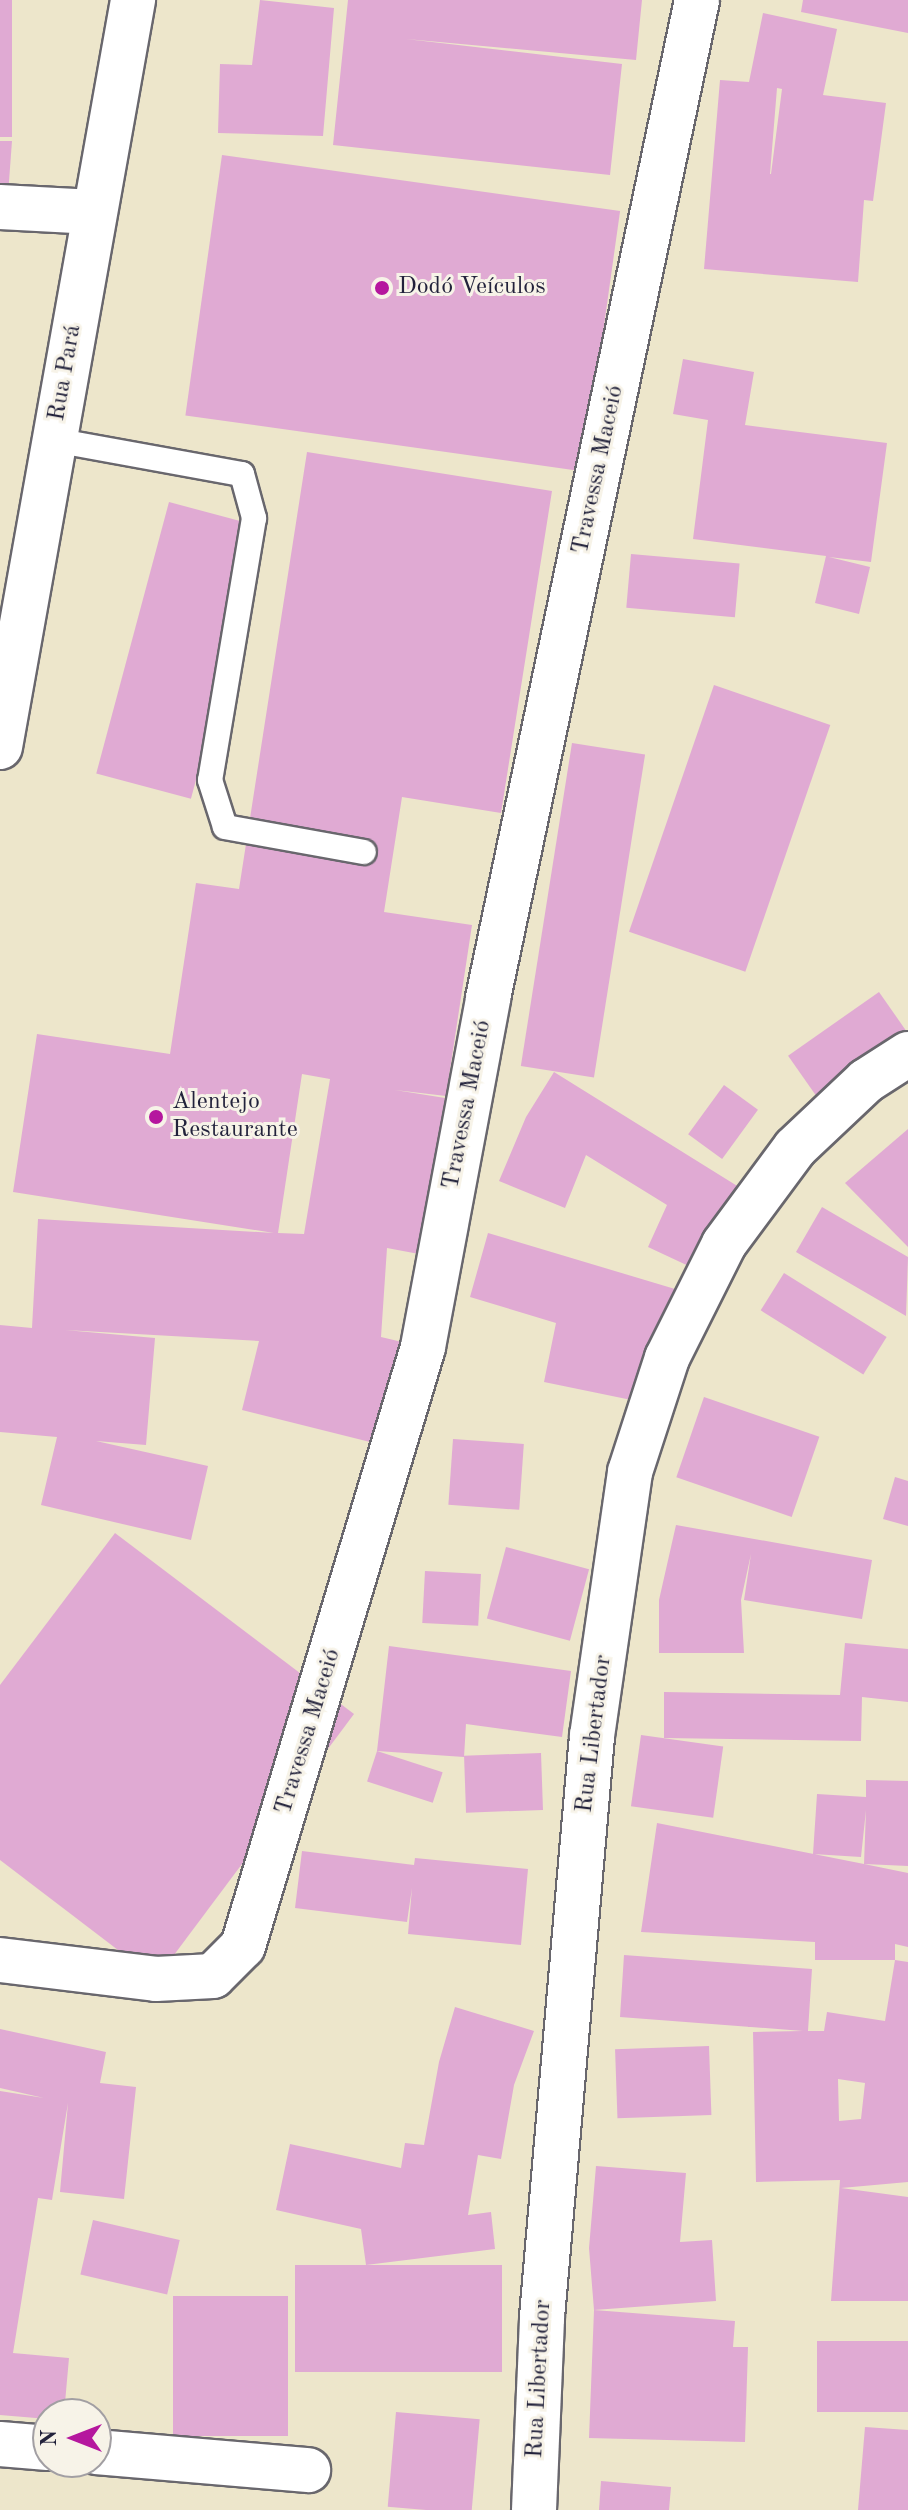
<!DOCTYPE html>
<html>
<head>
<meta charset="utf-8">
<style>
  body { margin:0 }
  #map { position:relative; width:908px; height:2510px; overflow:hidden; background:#ede6cb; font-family:"Old Standard TT",serif }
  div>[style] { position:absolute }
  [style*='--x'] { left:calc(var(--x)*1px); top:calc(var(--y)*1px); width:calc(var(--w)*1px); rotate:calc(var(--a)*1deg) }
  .building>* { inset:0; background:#e0aad3; transform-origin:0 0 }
  .roads { filter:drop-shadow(2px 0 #69676d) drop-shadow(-2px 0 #69676d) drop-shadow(0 2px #69676d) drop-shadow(0 -2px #69676d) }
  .service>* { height:24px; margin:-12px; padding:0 12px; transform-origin:12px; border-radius:12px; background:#fff }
  .minor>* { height:44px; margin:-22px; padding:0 22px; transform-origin:22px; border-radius:22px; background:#fff }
  .tertiary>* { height:44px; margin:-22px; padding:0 22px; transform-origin:22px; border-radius:22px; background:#fff }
  .dots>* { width:22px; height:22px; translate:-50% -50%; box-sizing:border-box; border:4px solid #f7f3e8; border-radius:50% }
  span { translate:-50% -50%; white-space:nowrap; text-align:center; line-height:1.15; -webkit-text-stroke:6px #f7f3e8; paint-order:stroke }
  .poi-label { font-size:24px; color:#22223b }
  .left { translate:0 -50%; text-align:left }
  .street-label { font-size:24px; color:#22223b }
  .north { position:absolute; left:32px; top:2398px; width:80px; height:80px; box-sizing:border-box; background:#f7f3e8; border:2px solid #a29fa3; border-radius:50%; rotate:270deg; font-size:22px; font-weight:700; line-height:32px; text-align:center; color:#22223b }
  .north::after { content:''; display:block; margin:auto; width:28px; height:36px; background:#b5179e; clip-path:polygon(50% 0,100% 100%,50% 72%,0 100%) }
</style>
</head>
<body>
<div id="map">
  <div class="building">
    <div style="left:0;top:0;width:12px;height:137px"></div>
    <div style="clip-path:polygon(260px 0,334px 8px,323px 136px,218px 133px,220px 64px,252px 65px)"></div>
    <div style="clip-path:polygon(348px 0,642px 0,636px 60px,406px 39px,622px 64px,610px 175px,333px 145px)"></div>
    <div style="clip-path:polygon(803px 0,908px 0,908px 33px,801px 12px)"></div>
    <div style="clip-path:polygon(evenodd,763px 13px,837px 29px,823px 95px,886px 103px,873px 201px,864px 200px,858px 282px,704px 269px,720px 80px,749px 82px,763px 13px,777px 88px,782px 89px,771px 174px,770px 174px,777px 88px)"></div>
    <div style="clip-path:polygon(0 141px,12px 141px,7px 208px,0 208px)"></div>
    <div style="left:222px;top:155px;width:402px;height:263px;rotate:8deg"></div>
    <div style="clip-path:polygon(683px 359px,754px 372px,745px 425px,887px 443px,871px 562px,829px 557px,870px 567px,859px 614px,815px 603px,826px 556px,693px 539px,708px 420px,673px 414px)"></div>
    <div style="clip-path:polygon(evenodd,307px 452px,552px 491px,501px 813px,402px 797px,384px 912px,472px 925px,446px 1096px,395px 1090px,445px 1098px,419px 1254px,387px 1248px,381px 1337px,423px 1347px,398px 1449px,242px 1410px,259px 1341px,65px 1330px,155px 1338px,146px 1445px,96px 1441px,208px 1466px,191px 1540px,41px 1505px,57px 1437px,0 1432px,0 1325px,32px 1328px,38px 1219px,274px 1233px,13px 1192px,37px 1034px,170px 1054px,196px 883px,239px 889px,307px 452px,302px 1074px,330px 1079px,304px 1234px,278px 1233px,302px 1074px)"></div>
    <div style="left:169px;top:502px;width:98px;height:281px;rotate:15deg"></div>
    <div style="left:631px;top:554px;width:109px;height:54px;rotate:5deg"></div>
    <div style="left:714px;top:685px;width:123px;height:261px;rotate:19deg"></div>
    <div style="left:572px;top:743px;width:74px;height:327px;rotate:9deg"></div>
    <div style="left:879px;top:992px;width:51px;height:111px;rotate:55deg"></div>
    <div style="clip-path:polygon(554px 1072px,763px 1202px,710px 1276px,648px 1247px,667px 1205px,586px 1155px,565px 1208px,499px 1181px,526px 1117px)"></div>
    <div style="left:724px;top:1085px;width:42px;height:61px;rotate:36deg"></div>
    <div style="clip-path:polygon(908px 1129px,908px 1247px,845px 1183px)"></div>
    <div style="clip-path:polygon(822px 1207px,908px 1257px,906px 1316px,796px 1252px)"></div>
    <div style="clip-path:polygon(488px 1233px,675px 1289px,646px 1403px,544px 1382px,556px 1323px,470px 1297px)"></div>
    <div style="left:784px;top:1273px;width:121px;height:44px;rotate:32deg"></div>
    <div style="left:704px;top:1397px;width:122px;height:85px;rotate:19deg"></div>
    <div style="left:453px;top:1439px;width:71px;height:66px;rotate:4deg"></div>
    <div style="clip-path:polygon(895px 1477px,908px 1481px,908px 1526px,883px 1519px)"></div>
    <div style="clip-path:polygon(676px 1525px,872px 1560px,862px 1619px,744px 1600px,751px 1554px,741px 1600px,744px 1653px,659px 1653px,659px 1600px)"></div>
    <div style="clip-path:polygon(115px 1533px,354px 1714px,156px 1979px,0 1860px,0 1685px)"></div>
    <div style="left:506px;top:1547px;width:86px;height:74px;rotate:15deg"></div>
    <div style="left:425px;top:1571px;width:56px;height:52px;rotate:3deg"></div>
    <div style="clip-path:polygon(845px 1643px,908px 1649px,908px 1702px,862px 1697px,861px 1741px,664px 1738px,664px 1692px,840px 1695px)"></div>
    <div style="clip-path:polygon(389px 1646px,571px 1671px,562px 1737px,466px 1724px,464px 1757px,377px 1751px)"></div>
    <div style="left:641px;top:1735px;width:83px;height:72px;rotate:8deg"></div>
    <div style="left:377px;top:1751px;width:69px;height:32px;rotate:18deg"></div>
    <div style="left:541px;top:1753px;width:57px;height:77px;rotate:88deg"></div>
    <div style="clip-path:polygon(866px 1780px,908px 1781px,908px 1866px,864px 1864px,908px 1873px,908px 1947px,895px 1944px,895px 1960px,815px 1960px,815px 1942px,641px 1932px,657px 1823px,864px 1864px,866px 1810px,861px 1857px,813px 1854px,817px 1794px,866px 1797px)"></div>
    <div style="clip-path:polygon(302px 1851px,414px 1865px,415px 1858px,528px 1869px,521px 1945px,408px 1934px,412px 1888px,407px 1922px,295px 1908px)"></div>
    <div style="clip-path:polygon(evenodd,624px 1955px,812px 1969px,808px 2031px,824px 2031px,827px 2012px,885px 2021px,895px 1960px,908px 1962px,908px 2182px,841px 2188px,908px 2197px,908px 2301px,831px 2301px,840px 2180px,756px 2182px,753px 2032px,803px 2031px,620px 2017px,624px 1955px,838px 2079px,865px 2083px,861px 2119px,839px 2121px,838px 2079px)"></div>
    <div style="clip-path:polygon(455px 2007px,534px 2031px,514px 2085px,501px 2159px,478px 2155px,468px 2215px,491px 2212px,495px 2249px,366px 2265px,502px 2265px,502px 2372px,295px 2372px,295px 2265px,366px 2265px,361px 2229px,276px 2210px,290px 2144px,401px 2168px,405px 2143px,424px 2145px,439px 2062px)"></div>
    <div style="clip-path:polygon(0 2029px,106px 2052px,100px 2083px,136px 2087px,124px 2199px,60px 2192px,68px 2103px,52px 2200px,38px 2198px,13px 2353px,69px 2358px,64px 2414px,48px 2414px,48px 2419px,0 2415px,0 2091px,44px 2098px,0 2088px)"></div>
    <div style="left:709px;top:2046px;width:69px;height:94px;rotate:88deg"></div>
    <div style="clip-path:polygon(596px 2166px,686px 2173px,680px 2242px,712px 2240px,716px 2301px,594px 2310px,589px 2248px)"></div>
    <div style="left:93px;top:2220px;width:89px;height:56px;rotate:13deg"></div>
    <div style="left:173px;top:2296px;width:115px;height:140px"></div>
    <div style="clip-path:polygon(594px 2310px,735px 2321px,733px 2347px,748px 2347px,745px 2442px,589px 2438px)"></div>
    <div style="left:908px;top:2341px;width:71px;height:91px;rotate:90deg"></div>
    <div style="left:396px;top:2412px;width:84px;height:95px;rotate:5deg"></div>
    <div style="clip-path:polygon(865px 2427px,908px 2430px,908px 2510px,858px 2510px)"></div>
    <div style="clip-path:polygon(601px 2481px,671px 2487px,669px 2510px,599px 2510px)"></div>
  </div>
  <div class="roads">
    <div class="service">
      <div style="--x:54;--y:440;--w:191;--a:10.3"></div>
      <div style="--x:242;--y:474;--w:46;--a:74.7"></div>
      <div style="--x:254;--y:518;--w:266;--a:99.5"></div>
      <div style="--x:210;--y:780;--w:49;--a:72.3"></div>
      <div style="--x:225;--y:827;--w:141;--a:10.2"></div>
    </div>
    <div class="minor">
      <div style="--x:0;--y:207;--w:94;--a:3"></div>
      <div style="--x:0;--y:1960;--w:157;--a:6.9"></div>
      <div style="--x:156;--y:1979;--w:57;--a:-3"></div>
      <div style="--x:213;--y:1976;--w:42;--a:-45"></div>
      <div style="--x:243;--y:1946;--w:625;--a:-73.27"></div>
      <div style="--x:423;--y:1347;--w:355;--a:-79.4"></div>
      <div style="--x:488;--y:998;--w:1020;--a:-78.17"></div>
      <div style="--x:0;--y:2444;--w:48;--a:4.8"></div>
      <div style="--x:96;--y:2452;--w:213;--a:4.9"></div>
      <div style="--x:534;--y:2510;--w:193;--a:-87.6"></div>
      <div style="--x:542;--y:2317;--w:583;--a:-85.08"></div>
      <div style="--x:592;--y:1736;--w:267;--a:-81.8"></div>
      <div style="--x:630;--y:1472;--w:120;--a:-72"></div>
      <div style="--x:667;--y:1358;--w:127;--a:-63.4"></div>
      <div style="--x:724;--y:1244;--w:119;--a:-53.5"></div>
      <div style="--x:795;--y:1148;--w:98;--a:-43.3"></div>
      <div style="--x:866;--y:1081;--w:50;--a:-32.7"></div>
    </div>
    <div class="tertiary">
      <div style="--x:0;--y:747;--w:759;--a:-79.9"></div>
    </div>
  </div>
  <div class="dots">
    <div style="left:382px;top:288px;background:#b5179e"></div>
    <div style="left:156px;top:1117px;background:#b5179e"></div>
  </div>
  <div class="poi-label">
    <span class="left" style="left:398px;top:288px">Dodó Veículos</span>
    <span class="left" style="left:172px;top:1117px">Alentejo<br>Restaurante</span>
  </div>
  <div class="street-label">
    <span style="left:66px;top:373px;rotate:-80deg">Rua Pará</span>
    <span style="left:599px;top:470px;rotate:-78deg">Travessa Maceió</span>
    <span style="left:468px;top:1105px;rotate:-79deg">Travessa Maceió</span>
    <span style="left:309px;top:1732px;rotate:-73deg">Travessa Maceió</span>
    <span style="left:595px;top:1734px;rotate:-83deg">Rua Libertador</span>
    <span style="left:540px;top:2379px;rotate:-87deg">Rua Libertador</span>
  </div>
  <div class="north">N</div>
</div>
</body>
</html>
